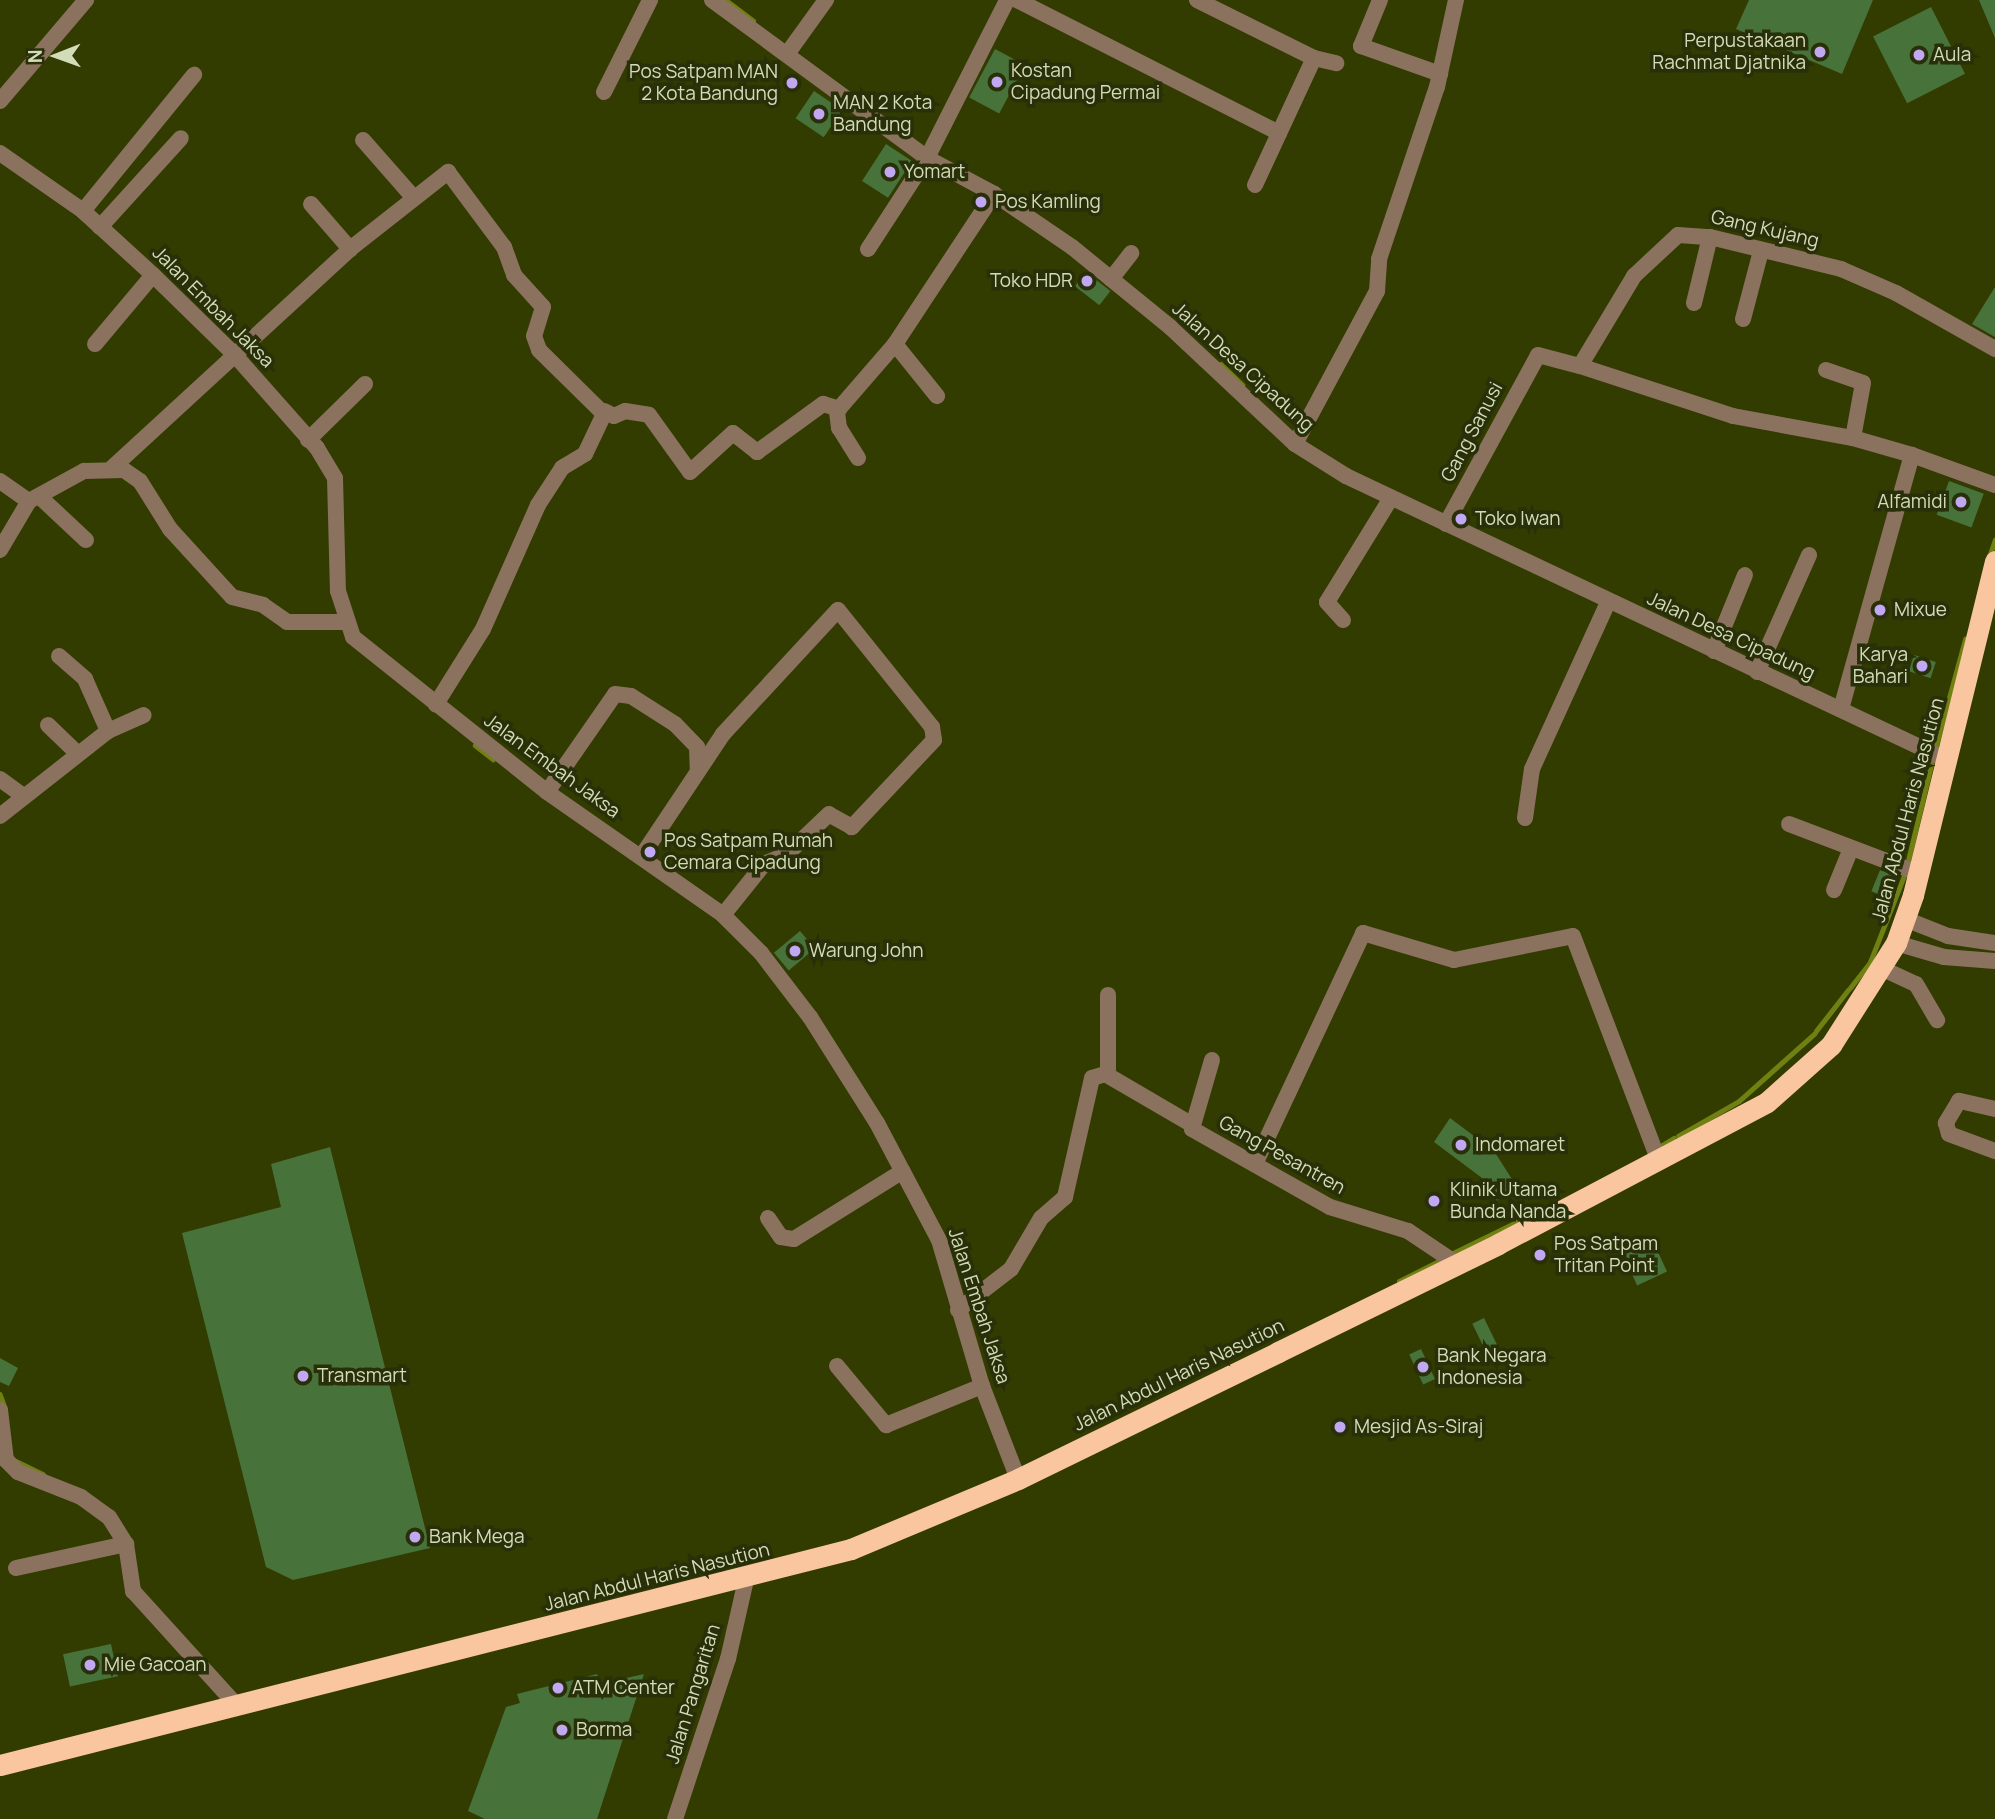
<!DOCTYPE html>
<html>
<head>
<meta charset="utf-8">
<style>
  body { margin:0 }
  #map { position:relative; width:1995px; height:1819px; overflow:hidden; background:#323b00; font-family:Manrope,sans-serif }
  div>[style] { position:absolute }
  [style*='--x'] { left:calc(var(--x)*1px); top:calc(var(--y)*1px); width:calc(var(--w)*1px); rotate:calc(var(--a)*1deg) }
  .stream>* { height:4.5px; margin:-2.25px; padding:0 2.25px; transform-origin:2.25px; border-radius:2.25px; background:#708112 }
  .building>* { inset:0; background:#47733b; transform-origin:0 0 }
  .minor>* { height:16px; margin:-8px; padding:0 8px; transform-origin:8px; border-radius:8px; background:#8b725e }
  .highway>* { height:21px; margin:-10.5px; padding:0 10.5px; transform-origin:10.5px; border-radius:10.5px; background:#f9c69f }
  .dots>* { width:19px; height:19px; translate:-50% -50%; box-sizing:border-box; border:4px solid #293009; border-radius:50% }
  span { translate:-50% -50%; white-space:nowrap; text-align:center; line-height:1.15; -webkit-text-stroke:7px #293009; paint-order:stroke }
  .poi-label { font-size:19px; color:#d3dcb9 }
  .right { translate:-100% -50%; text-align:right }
  .left { translate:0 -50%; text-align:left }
  .street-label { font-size:19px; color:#d3dcb9 }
  .north { position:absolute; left:21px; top:21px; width:70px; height:70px; -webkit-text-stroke:5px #293009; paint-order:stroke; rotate:269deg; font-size:19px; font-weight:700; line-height:28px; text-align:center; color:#d3dcb9 }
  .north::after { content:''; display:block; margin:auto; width:24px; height:32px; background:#d3dcb9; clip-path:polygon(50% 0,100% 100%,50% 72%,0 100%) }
</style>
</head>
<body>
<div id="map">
  <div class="stream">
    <div style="--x:726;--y:0;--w:34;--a:37"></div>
    <div style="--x:1221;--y:364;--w:30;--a:44"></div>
    <div style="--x:1989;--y:557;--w:18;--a:-71"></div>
    <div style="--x:475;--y:745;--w:23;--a:38"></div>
    <div style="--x:1935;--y:749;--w:114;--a:-74.7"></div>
    <div style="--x:1907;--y:865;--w:111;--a:-76.5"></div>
    <div style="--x:1850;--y:988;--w:33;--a:-52"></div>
    <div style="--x:1870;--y:962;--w:96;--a:-68.5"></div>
    <div style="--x:1816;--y:1031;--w:52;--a:-52"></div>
    <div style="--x:1678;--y:1136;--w:70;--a:-29.8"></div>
    <div style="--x:1739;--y:1101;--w:101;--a:-41.8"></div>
    <div style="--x:1659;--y:1147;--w:17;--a:-31"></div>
    <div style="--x:1451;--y:1254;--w:89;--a:-26"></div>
    <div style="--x:1399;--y:1281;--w:47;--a:-26.6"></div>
    <div style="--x:0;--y:1394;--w:15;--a:70"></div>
    <div style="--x:16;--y:1461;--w:30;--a:26"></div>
  </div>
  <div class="building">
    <div style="clip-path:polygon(1749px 0,1873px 0,1842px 74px,1736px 29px)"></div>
    <div style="clip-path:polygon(1979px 0,1995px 0,1995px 38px)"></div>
    <div style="left:1931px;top:7px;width:75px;height:65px;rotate:63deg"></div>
    <div style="left:995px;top:49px;width:34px;height:55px;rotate:28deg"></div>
    <div style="left:814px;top:91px;width:34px;height:33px;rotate:34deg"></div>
    <div style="left:886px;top:144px;width:31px;height:44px;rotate:33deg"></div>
    <div style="left:1086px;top:272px;width:31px;height:18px;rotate:38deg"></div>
    <div style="clip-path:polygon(1995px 287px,1995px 337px,1972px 324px)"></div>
    <div style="left:1949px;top:481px;width:37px;height:36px;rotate:20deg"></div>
    <div style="left:1914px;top:655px;width:23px;height:17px;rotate:18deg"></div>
    <div style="left:1880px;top:870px;width:16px;height:23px;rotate:22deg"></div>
    <div style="left:800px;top:931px;width:23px;height:34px;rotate:50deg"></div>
    <div style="clip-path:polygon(1450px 1118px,1494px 1151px,1517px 1187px,1497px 1201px,1482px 1178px,1434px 1142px)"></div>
    <div style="clip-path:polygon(330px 1147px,430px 1548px,293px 1580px,266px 1567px,182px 1233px,281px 1207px,271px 1164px)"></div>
    <div style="left:1651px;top:1237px;width:38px;height:33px;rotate:65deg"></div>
    <div style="left:1484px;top:1318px;width:32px;height:13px;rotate:64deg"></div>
    <div style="left:1421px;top:1349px;width:33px;height:13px;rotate:65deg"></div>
    <div style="clip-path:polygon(0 1358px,18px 1368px,9px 1386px,0 1382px)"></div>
    <div style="left:111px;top:1644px;width:33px;height:49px;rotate:78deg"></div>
    <div style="clip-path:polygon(597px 1674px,600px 1684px,644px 1674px,597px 1819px,485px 1819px,468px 1811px,506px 1707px,520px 1703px,517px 1694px)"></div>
  </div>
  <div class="minor">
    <div style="--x:712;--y:0;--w:267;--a:36.3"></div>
    <div style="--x:927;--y:158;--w:76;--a:28.2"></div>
    <div style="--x:994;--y:194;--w:94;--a:34.2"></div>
    <div style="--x:1072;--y:247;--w:127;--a:39.2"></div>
    <div style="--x:1170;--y:327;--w:171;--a:43.1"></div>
    <div style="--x:1295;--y:444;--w:60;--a:32.1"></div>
    <div style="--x:1346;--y:476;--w:662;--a:25.29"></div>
    <div style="--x:1017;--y:0;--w:294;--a:26.9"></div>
    <div style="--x:1197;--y:0;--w:131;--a:26.4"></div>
    <div style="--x:1314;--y:58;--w:23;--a:13"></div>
    <div style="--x:1380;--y:0;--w:50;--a:112.4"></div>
    <div style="--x:1361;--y:46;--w:84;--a:19.5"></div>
    <div style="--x:787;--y:54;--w:67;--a:-54.2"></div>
    <div style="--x:604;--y:92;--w:103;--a:-63.4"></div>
    <div style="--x:0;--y:101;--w:133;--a:-49.6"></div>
    <div style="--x:363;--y:140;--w:76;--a:48.7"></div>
    <div style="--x:0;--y:153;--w:101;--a:34.9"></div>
    <div style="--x:83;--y:211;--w:95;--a:42.4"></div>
    <div style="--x:153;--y:275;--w:112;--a:44.3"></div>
    <div style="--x:233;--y:353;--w:127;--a:48.5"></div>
    <div style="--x:317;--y:448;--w:35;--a:59"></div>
    <div style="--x:335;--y:478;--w:113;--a:88.5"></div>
    <div style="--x:338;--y:591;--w:48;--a:71.9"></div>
    <div style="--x:353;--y:637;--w:248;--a:38.6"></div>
    <div style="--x:547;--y:792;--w:215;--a:34.9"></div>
    <div style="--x:723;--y:915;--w:54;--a:45"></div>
    <div style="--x:761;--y:953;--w:81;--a:52.6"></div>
    <div style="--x:810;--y:1017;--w:125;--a:57.7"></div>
    <div style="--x:877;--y:1123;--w:132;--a:62.1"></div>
    <div style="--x:939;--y:1240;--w:152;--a:73.6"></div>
    <div style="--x:982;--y:1386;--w:100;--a:68.8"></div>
    <div style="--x:1255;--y:185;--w:140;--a:-65.1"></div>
    <div style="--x:311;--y:204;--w:60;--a:49.1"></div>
    <div style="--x:83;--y:211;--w:176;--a:-50.8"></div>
    <div style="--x:100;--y:227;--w:120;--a:-47.7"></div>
    <div style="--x:868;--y:249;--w:108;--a:-57"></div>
    <div style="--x:927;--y:158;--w:177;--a:-63.1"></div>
    <div style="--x:1111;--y:279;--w:33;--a:-52"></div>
    <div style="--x:1694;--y:303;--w:68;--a:-76.4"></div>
    <div style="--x:1743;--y:319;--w:70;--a:-75.2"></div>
    <div style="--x:95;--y:344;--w:90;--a:-50"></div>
    <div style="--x:895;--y:344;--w:67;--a:51.1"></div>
    <div style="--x:1580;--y:366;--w:161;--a:18.1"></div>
    <div style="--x:1733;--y:416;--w:122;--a:10.4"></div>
    <div style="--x:1853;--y:438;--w:61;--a:16.1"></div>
    <div style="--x:1912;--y:455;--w:88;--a:19.9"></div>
    <div style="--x:1826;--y:370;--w:39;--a:19"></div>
    <div style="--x:1863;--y:383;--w:56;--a:100.3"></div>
    <div style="--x:604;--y:411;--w:11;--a:27"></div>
    <div style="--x:614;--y:416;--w:12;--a:-24"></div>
    <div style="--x:625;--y:411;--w:24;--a:9"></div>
    <div style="--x:649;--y:415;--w:70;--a:54.3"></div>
    <div style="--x:690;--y:472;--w:58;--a:-42.2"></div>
    <div style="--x:733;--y:433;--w:31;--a:38"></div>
    <div style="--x:757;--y:452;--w:82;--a:-36"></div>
    <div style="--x:823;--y:404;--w:17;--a:17"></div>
    <div style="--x:308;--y:440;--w:80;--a:-44.5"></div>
    <div style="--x:1295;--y:444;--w:174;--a:-61.8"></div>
    <div style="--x:1377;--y:291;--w:32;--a:-86"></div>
    <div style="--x:1379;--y:259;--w:182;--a:-71.4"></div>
    <div style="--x:1437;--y:87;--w:89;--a:-77.7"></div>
    <div style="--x:858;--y:458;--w:36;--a:-122"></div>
    <div style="--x:839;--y:428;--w:17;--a:-97"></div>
    <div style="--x:837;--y:411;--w:89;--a:-49.1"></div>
    <div style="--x:895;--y:344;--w:180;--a:-56.6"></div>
    <div style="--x:112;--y:468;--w:323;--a:-42.6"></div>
    <div style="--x:350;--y:249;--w:125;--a:-38.2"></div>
    <div style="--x:448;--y:172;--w:94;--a:53.3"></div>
    <div style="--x:504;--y:247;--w:30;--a:70"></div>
    <div style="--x:514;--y:275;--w:43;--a:47.8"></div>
    <div style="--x:543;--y:307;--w:30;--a:107"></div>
    <div style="--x:534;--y:336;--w:15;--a:70"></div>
    <div style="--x:539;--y:350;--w:91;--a:44.6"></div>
    <div style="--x:604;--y:414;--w:44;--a:115.4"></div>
    <div style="--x:585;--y:454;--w:27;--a:149"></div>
    <div style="--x:562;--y:468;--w:44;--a:123"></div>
    <div style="--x:538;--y:505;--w:136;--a:113.9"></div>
    <div style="--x:483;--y:629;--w:89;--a:122.1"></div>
    <div style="--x:0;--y:481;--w:35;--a:35"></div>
    <div style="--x:40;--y:497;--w:63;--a:43.1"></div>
    <div style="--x:1446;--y:524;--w:192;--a:-61.4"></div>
    <div style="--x:1538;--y:355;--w:43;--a:14.7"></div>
    <div style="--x:1580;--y:366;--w:105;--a:-59"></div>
    <div style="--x:1634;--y:276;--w:60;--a:-43"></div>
    <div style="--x:1678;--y:235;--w:32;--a:4"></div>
    <div style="--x:1710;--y:237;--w:135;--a:13.7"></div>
    <div style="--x:1841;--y:269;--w:60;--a:23.6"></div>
    <div style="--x:1896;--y:293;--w:114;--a:29.5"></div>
    <div style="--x:0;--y:550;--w:57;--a:-59.4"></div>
    <div style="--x:29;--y:501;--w:63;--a:-28.6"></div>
    <div style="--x:84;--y:471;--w:40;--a:-1.4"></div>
    <div style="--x:124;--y:470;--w:19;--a:35"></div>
    <div style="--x:140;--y:481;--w:57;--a:58"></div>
    <div style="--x:170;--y:529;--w:92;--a:47.6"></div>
    <div style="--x:232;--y:597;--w:32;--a:14"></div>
    <div style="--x:263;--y:605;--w:29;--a:35"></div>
    <div style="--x:287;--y:622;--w:57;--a:0"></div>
    <div style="--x:1343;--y:620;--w:24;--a:-132"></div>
    <div style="--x:1327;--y:602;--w:122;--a:-58.4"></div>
    <div style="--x:1714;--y:651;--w:82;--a:-67.8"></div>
    <div style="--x:59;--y:656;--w:35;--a:41"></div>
    <div style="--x:85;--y:679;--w:57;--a:66.1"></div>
    <div style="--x:1757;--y:672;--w:128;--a:-66"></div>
    <div style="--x:1841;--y:709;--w:264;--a:-74.4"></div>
    <div style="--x:48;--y:725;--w:40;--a:44"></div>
    <div style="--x:0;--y:779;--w:27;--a:36"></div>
    <div style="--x:547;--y:792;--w:119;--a:-55.2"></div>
    <div style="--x:615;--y:694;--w:16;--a:7"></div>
    <div style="--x:631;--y:696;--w:52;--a:32.5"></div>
    <div style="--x:675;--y:724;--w:32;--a:46"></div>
    <div style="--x:697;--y:747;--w:23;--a:88"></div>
    <div style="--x:0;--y:816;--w:137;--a:-38.2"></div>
    <div style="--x:108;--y:731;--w:39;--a:-24"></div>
    <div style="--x:1525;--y:818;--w:49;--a:-81.9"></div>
    <div style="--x:1532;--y:769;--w:183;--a:-65.5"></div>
    <div style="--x:1789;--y:824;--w:138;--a:20.8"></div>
    <div style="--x:641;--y:857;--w:148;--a:-56.3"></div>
    <div style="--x:723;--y:734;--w:169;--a:-47.2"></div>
    <div style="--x:838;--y:610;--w:150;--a:51.2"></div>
    <div style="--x:932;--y:727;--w:13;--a:81"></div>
    <div style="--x:934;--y:740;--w:120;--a:133.3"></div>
    <div style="--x:852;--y:827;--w:26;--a:-151"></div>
    <div style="--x:829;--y:814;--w:59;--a:136.4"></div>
    <div style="--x:786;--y:855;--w:24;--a:158"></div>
    <div style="--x:764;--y:864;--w:65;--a:128.8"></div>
    <div style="--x:1834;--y:890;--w:42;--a:-67.7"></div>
    <div style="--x:1905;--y:919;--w:46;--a:21.6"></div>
    <div style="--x:1948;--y:936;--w:48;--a:8.5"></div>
    <div style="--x:1896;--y:943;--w:50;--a:16.3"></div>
    <div style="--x:1944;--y:957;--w:51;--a:4.5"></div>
    <div style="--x:1881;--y:968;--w:38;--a:25"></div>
    <div style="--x:1916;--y:984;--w:42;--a:59.7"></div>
    <div style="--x:1212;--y:1060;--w:72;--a:106.2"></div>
    <div style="--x:1192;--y:1129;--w:159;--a:29.5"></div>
    <div style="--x:1330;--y:1207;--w:82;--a:17.1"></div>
    <div style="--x:1408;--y:1231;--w:59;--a:34"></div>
    <div style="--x:1107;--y:1075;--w:95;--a:30.3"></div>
    <div style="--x:1995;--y:1109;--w:37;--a:-167"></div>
    <div style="--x:1959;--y:1101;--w:26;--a:121"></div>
    <div style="--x:1946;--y:1123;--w:11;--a:75"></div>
    <div style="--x:1949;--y:1134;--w:49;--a:20.3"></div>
    <div style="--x:1255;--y:1164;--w:255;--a:-64.9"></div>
    <div style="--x:1363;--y:933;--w:95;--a:16.5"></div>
    <div style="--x:1454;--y:960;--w:121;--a:-11.4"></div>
    <div style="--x:1573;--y:936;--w:239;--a:69.1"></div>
    <div style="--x:768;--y:1218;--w:23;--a:56"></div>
    <div style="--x:781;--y:1237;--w:13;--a:9"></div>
    <div style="--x:794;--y:1239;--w:128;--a:-32"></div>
    <div style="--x:958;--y:1310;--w:67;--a:-37.7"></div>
    <div style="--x:1011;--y:1269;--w:59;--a:-59.5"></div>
    <div style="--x:1041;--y:1218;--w:32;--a:-41"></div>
    <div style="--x:1065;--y:1197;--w:122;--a:-77.2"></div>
    <div style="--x:1092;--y:1078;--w:17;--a:-17"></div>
    <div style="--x:1108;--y:1073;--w:78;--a:-90"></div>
    <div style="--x:837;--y:1366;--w:77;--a:50.3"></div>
    <div style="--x:886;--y:1425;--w:104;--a:-22.1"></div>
    <div style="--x:0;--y:1410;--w:50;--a:83.2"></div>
    <div style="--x:6;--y:1460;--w:17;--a:45"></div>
    <div style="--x:18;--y:1472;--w:68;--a:21.6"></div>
    <div style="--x:81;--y:1497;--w:34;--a:36"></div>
    <div style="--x:109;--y:1517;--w:32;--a:58"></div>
    <div style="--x:126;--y:1544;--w:48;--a:81.5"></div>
    <div style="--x:133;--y:1591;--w:156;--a:47.8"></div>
    <div style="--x:16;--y:1568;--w:113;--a:-12.3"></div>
    <div style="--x:675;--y:1819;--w:169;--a:-71.7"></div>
    <div style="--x:728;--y:1659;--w:81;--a:-77.2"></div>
  </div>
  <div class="highway">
    <div style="--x:0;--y:1765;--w:878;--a:-14.24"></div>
    <div style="--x:851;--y:1549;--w:181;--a:-22.7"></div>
    <div style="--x:1018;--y:1479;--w:289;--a:-26"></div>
    <div style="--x:1278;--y:1352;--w:245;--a:-26.1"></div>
    <div style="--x:1498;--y:1244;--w:304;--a:-27.8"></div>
    <div style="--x:1767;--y:1102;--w:86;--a:-41.7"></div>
    <div style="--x:1831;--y:1045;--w:121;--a:-57.5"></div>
    <div style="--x:1896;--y:943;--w:51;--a:-70.5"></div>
    <div style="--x:1913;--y:895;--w:344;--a:-76.2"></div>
  </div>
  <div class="dots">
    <div style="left:1820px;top:52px;background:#c1a8f3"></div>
    <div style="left:1919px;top:55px;background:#c1a8f3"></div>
    <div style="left:997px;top:82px;background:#c1a8f3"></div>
    <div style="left:792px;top:83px;background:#c1a8f3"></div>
    <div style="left:819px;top:114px;background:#c1a8f3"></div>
    <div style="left:890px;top:172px;background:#c1a8f3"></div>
    <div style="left:981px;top:202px;background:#c1a8f3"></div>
    <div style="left:1087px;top:281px;background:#c1a8f3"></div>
    <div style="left:1961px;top:502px;background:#c1a8f3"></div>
    <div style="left:1461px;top:519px;background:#c1a8f3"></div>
    <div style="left:1880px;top:610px;background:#c1a8f3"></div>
    <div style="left:1922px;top:666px;background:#c1a8f3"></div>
    <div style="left:650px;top:852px;background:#c1a8f3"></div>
    <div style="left:795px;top:951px;background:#c1a8f3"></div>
    <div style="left:1461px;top:1145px;background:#c1a8f3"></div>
    <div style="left:1434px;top:1201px;background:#c1a8f3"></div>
    <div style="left:1540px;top:1255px;background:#c1a8f3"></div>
    <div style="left:1423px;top:1367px;background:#c1a8f3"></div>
    <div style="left:303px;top:1376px;background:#c1a8f3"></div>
    <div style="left:1340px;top:1427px;background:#c1a8f3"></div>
    <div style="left:415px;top:1537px;background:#c1a8f3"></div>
    <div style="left:90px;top:1665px;background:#c1a8f3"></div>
    <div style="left:558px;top:1688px;background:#c1a8f3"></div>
    <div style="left:562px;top:1730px;background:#c1a8f3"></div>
  </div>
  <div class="poi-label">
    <span class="right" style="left:1806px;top:52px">Perpustakaan<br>Rachmat Djatnika</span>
    <span class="left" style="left:1933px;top:55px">Aula</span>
    <span class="left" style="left:1011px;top:82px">Kostan<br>Cipadung Permai</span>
    <span class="right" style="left:778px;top:83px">Pos Satpam MAN<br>2 Kota Bandung</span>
    <span class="left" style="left:833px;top:114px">MAN 2 Kota<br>Bandung</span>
    <span class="left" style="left:904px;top:172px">Yomart</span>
    <span class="left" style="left:995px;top:202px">Pos Kamling</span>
    <span class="right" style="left:1073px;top:281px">Toko HDR</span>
    <span class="right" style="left:1947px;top:502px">Alfamidi</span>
    <span class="left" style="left:1475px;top:519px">Toko Iwan</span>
    <span class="left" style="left:1894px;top:610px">Mixue</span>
    <span class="right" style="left:1908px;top:666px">Karya<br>Bahari</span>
    <span class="left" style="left:664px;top:852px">Pos Satpam Rumah<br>Cemara Cipadung</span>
    <span class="left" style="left:809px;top:951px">Warung John</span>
    <span class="left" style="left:1475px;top:1145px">Indomaret</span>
    <span class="left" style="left:1450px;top:1201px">Klinik Utama<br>Bunda Nanda</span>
    <span class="left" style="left:1554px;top:1255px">Pos Satpam<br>Tritan Point</span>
    <span class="left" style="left:1437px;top:1367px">Bank Negara<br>Indonesia</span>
    <span class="left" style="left:317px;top:1376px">Transmart</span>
    <span class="left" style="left:1354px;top:1427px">Mesjid As-Siraj</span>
    <span class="left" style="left:429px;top:1537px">Bank Mega</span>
    <span class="left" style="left:104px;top:1665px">Mie Gacoan</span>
    <span class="left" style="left:572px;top:1688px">ATM Center</span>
    <span class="left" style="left:576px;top:1730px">Borma</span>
  </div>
  <div class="street-label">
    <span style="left:1765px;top:229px;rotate:13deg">Gang Kujang</span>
    <span style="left:213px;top:307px;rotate:45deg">Jalan Embah Jaksa</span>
    <span style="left:1243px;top:367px;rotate:42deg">Jalan Desa Cipadung</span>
    <span style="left:1472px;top:432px;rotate:-62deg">Gang Sanusi</span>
    <span style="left:1731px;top:636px;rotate:25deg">Jalan Desa Cipadung</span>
    <span style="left:552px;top:766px;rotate:36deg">Jalan Embah Jaksa</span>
    <span style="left:1908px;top:810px;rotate:-75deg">Jalan Abdul Haris Nasution</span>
    <span style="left:1282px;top:1155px;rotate:29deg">Gang Pesantren</span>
    <span style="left:979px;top:1306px;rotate:72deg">Jalan Embah Jaksa</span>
    <span style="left:1179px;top:1375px;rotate:-26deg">Jalan Abdul Haris Nasution</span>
    <span style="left:657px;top:1577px;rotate:-14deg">Jalan Abdul Haris Nasution</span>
    <span style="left:693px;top:1694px;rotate:-73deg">Jalan Pangaritan</span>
  </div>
  <div class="north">N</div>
</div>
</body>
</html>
